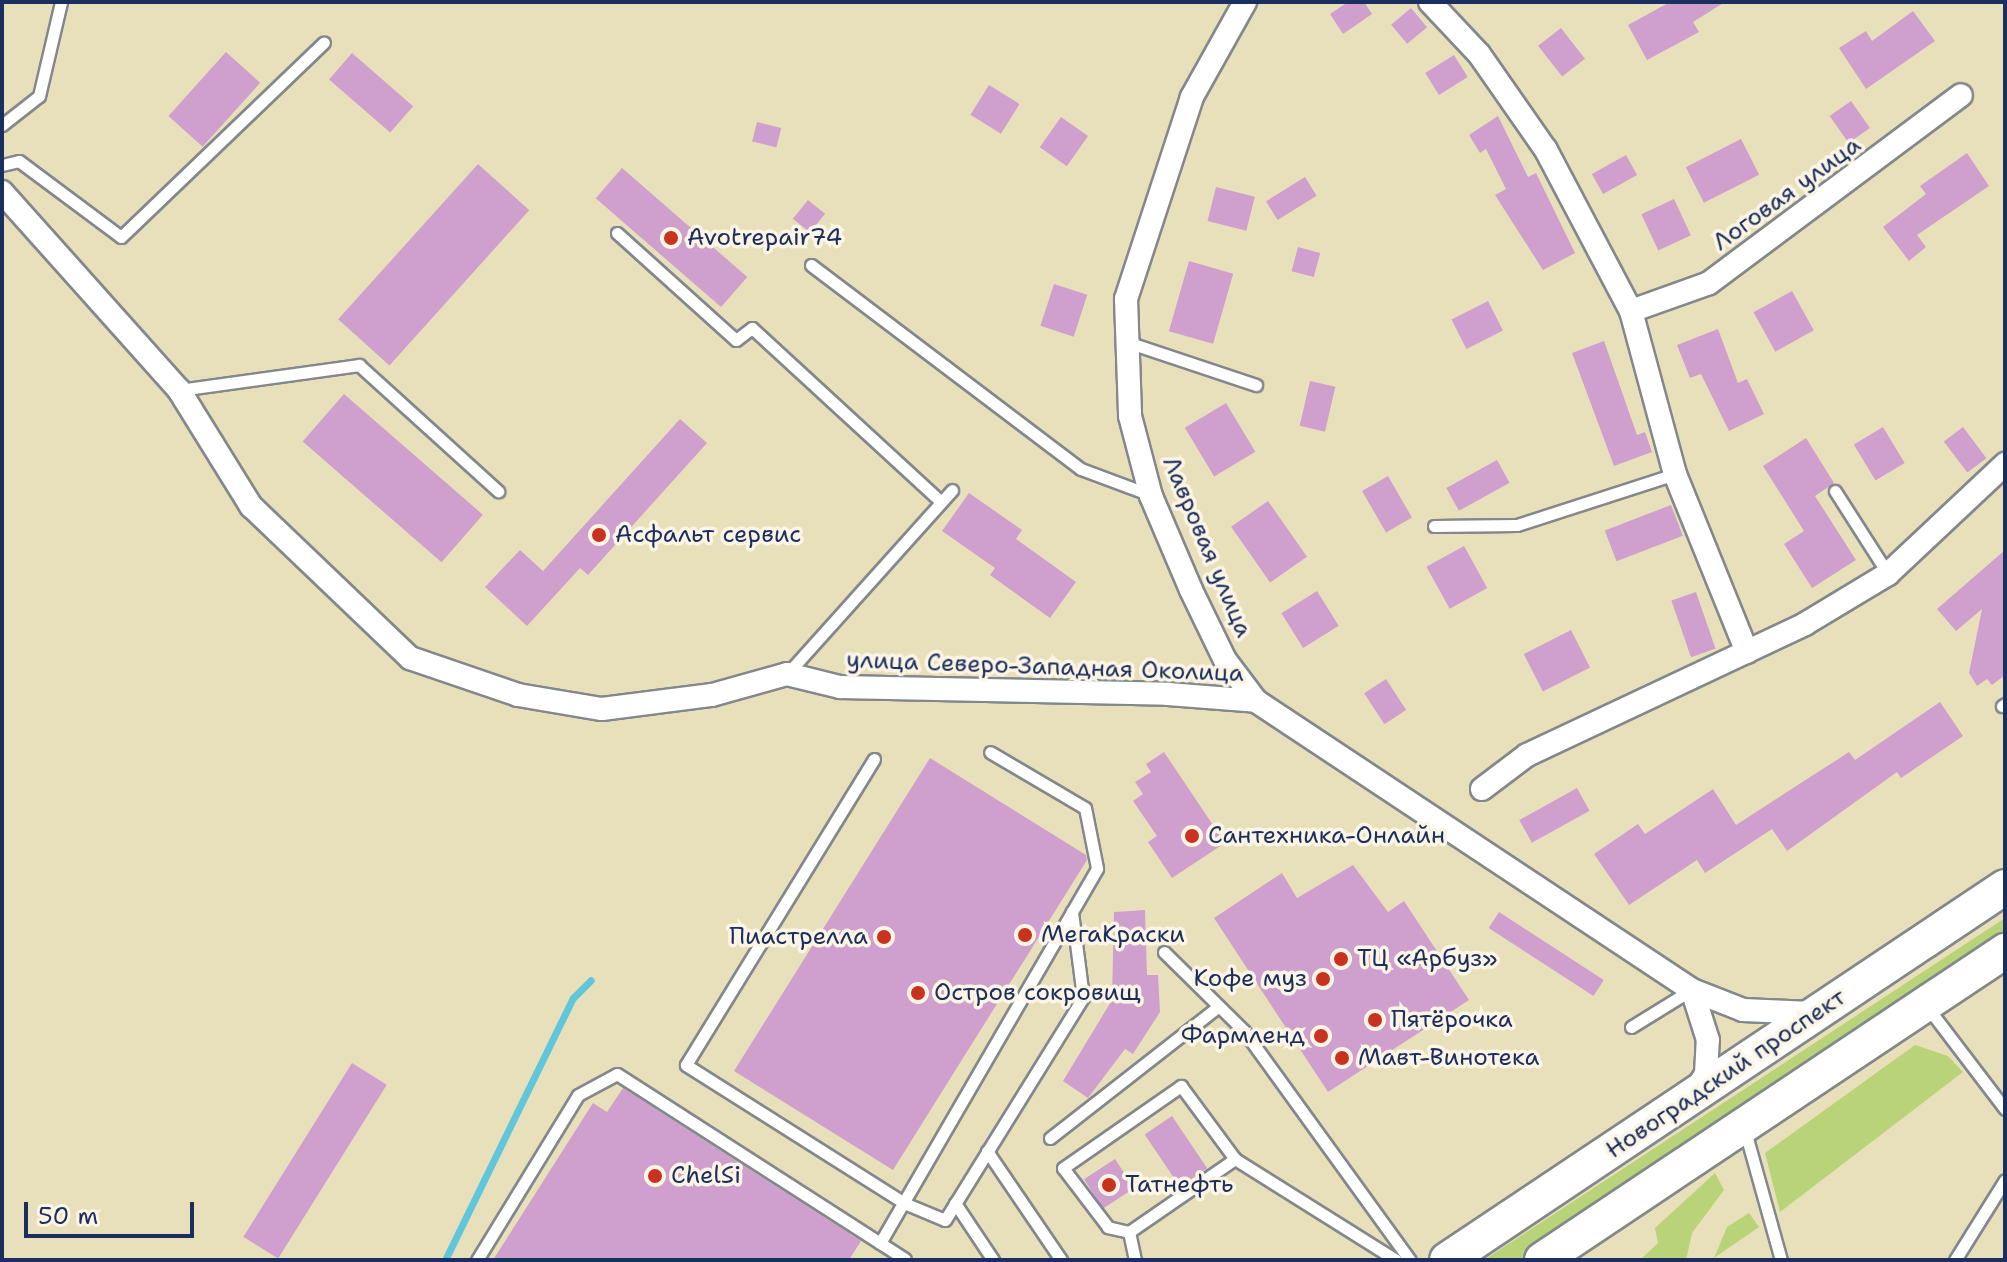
<!DOCTYPE html>
<html>
<head>
<meta charset="utf-8">
<style>
  body { margin:0 }
  #map { position:relative; width:2007px; height:1262px; overflow:hidden; background:#e8e0ba; font-family:"Shantell Sans",sans-serif }
  div>[style] { position:absolute }
  [style*='--x'] { left:calc(var(--x)*1px); top:calc(var(--y)*1px); width:calc(var(--w)*1px); rotate:calc(var(--a)*1deg) }
  .green>* { inset:0; background:#b8d378 }
  .stream>* { height:7px; margin:-3.5px; padding:0 3.5px; transform-origin:3.5px; border-radius:3.5px; background:#5fc6db }
  .building>* { inset:0; background:#cfa0ce; transform-origin:0 0 }
  .roads { filter:drop-shadow(2px 0 #82888c) drop-shadow(-2px 0 #82888c) drop-shadow(0 2px #82888c) drop-shadow(0 -2px #82888c) }
  .service>* { height:11px; margin:-5.5px; padding:0 5.5px; transform-origin:5.5px; border-radius:5.5px; background:#fff }
  .minor>* { height:22px; margin:-11px; padding:0 11px; transform-origin:11px; border-radius:11px; background:#fff }
  .primary>* { height:34px; margin:-17px; padding:0 17px; transform-origin:17px; border-radius:17px; background:#fff }
  .dots>* { width:22px; height:22px; translate:-50% -50%; box-sizing:border-box; border:4px solid #fcf5e5; border-radius:50% }
  span { translate:-50% -50%; white-space:nowrap; text-align:center; line-height:1.15; -webkit-text-stroke:7px #fcf5e5; paint-order:stroke }
  .street-label { font-size:24px; color:#1b2f5e }
  .poi-label { font-size:24px; color:#1b2f5e }
  .left { translate:0 -50%; text-align:left }
  .right { translate:-100% -50%; text-align:right }
  .frame { position:absolute; inset:0; border:4px solid #1b2f5e; pointer-events:none }
  .scale { position:absolute; left:24px; top:1202px; width:170px; height:36px; box-sizing:border-box; border:4px solid #1b2f5e; border-top:0; padding-left:10px; font-size:24px; line-height:28px; white-space:nowrap; color:#1b2f5e; -webkit-text-stroke:6px #fcf5e5; paint-order:stroke }
</style>
</head>
<body>
<div id="map">
  <div class="green">
    <div style="clip-path:polygon(2005px 918px,2005px 940px,1521px 1260px,1484px 1260px)"></div>
    <div style="clip-path:polygon(1915px 1045px,1948px 1056px,1963px 1072px,1780px 1212px,1765px 1153px)"></div>
    <div style="clip-path:polygon(1715px 1173px,1724px 1190px,1692px 1233px,1686px 1260px,1640px 1260px,1658px 1243px,1655px 1228px)"></div>
    <div style="clip-path:polygon(1749px 1213px,1759px 1227px,1714px 1258px,1727px 1227px)"></div>
  </div>
  <div class="stream">
    <div style="--x:445;--y:1260;--w:292;--a:-64"></div>
    <div style="--x:573;--y:998;--w:25;--a:-45"></div>
  </div>
  <div class="building">
    <div style="clip-path:polygon(1348px 2px,1364px 2px,1372px 14px,1343px 34px,1330px 14px)"></div>
    <div style="clip-path:polygon(1670px 2px,1725px 2px,1693px 22px,1699px 32px,1647px 60px,1628px 25px)"></div>
    <div style="left:1411px;top:8px;width:25px;height:26px;rotate:50deg"></div>
    <div style="clip-path:polygon(1913px 11px,1935px 41px,1866px 89px,1839px 48px,1866px 31px,1872px 41px)"></div>
    <div style="left:1561px;top:28px;width:39px;height:29px;rotate:52deg"></div>
    <div style="left:226px;top:52px;width:46px;height:86px;rotate:42deg"></div>
    <div style="left:352px;top:53px;width:81px;height:35px;rotate:41deg"></div>
    <div style="left:1454px;top:55px;width:26px;height:34px;rotate:58deg"></div>
    <div style="left:989px;top:85px;width:36px;height:35px;rotate:32deg"></div>
    <div style="left:1851px;top:101px;width:33px;height:26px;rotate:55deg"></div>
    <div style="clip-path:polygon(1498px 116px,1528px 177px,1536px 173px,1575px 253px,1543px 270px,1495px 195px,1506px 189px,1486px 149px,1480px 153px,1469px 135px)"></div>
    <div style="left:1061px;top:117px;width:33px;height:37px;rotate:35deg"></div>
    <div style="left:757px;top:122px;width:25px;height:20px;rotate:14deg"></div>
    <div style="left:1741px;top:139px;width:40px;height:62px;rotate:63deg"></div>
    <div style="clip-path:polygon(1967px 153px,1989px 186px,1917px 235px,1926px 247px,1909px 261px,1883px 227px,1926px 194px,1920px 186px)"></div>
    <div style="left:1626px;top:155px;width:23px;height:39px;rotate:61deg"></div>
    <div style="left:478px;top:164px;width:69px;height:209px;rotate:42deg"></div>
    <div style="left:622px;top:168px;width:166px;height:40px;rotate:41deg"></div>
    <div style="left:1305px;top:177px;width:22px;height:46px;rotate:58deg"></div>
    <div style="left:1216px;top:187px;width:40px;height:35px;rotate:14deg"></div>
    <div style="left:1674px;top:199px;width:40px;height:36px;rotate:65deg"></div>
    <div style="left:808px;top:200px;width:22px;height:24px;rotate:39deg"></div>
    <div style="left:1298px;top:247px;width:23px;height:25px;rotate:15deg"></div>
    <div style="left:1189px;top:261px;width:46px;height:73px;rotate:16deg"></div>
    <div style="left:1054px;top:284px;width:35px;height:44px;rotate:18deg"></div>
    <div style="left:1792px;top:291px;width:45px;height:44px;rotate:61deg"></div>
    <div style="left:1488px;top:301px;width:33px;height:41px;rotate:63deg"></div>
    <div style="clip-path:polygon(1718px 329px,1738px 383px,1747px 379px,1764px 414px,1729px 431px,1701px 374px,1690px 378px,1677px 345px)"></div>
    <div style="clip-path:polygon(1604px 341px,1637px 435px,1645px 432px,1652px 452px,1614px 466px,1572px 353px)"></div>
    <div style="left:1310px;top:381px;width:26px;height:46px;rotate:13deg"></div>
    <div style="left:344px;top:394px;width:184px;height:63px;rotate:41deg"></div>
    <div style="left:1226px;top:403px;width:57px;height:48px;rotate:59deg"></div>
    <div style="clip-path:polygon(680px 419px,707px 443px,588px 575px,580px 568px,527px 626px,485px 587px,520px 550px,543px 571px)"></div>
    <div style="left:1883px;top:427px;width:42px;height:34px;rotate:59deg"></div>
    <div style="left:1963px;top:427px;width:39px;height:24px;rotate:53deg"></div>
    <div style="clip-path:polygon(1806px 438px,1834px 483px,1815px 496px,1856px 560px,1812px 588px,1784px 544px,1804px 531px,1763px 466px)"></div>
    <div style="left:1497px;top:460px;width:26px;height:58px;rotate:61deg"></div>
    <div style="left:1388px;top:476px;width:48px;height:30px;rotate:60deg"></div>
    <div style="clip-path:polygon(969px 493px,1022px 530px,1016px 539px,1076px 582px,1050px 618px,990px 575px,995px 568px,942px 531px)"></div>
    <div style="left:1268px;top:501px;width:68px;height:45px;rotate:55deg"></div>
    <div style="left:1671px;top:505px;width:33px;height:71px;rotate:69deg"></div>
    <div style="left:1464px;top:546px;width:48px;height:43px;rotate:61deg"></div>
    <div style="clip-path:polygon(2005px 550px,2005px 675px,1992px 685px,1987px 679px,1977px 686px,1969px 673px,1982px 609px,1956px 631px,1937px 609px)"></div>
    <div style="left:1317px;top:591px;width:41px;height:42px;rotate:58deg"></div>
    <div style="left:1696px;top:592px;width:60px;height:26px;rotate:71deg"></div>
    <div style="left:1571px;top:630px;width:42px;height:53px;rotate:63deg"></div>
    <div style="left:1386px;top:679px;width:37px;height:26px;rotate:57deg"></div>
    <div style="clip-path:polygon(1940px 702px,1963px 736px,1901px 778px,1897px 772px,1787px 851px,1772px 829px,1705px 873px,1697px 860px,1629px 905px,1594px 854px,1638px 824px,1645px 834px,1713px 789px,1736px 825px,1849px 752px,1855px 760px)"></div>
    <div style="clip-path:polygon(1164px 752px,1225px 843px,1172px 878px,1148px 842px,1157px 836px,1133px 801px,1143px 794px,1135px 782px,1151px 772px,1146px 764px)"></div>
    <div style="clip-path:polygon(930px 758px,1086px 855px,1087px 860px,893px 1170px,734px 1071px)"></div>
    <div style="left:1577px;top:788px;width:26px;height:66px;rotate:61deg"></div>
    <div style="clip-path:polygon(1353px 865px,1388px 912px,1404px 901px,1469px 1000px,1328px 1092px,1214px 918px,1282px 873px,1297px 898px)"></div>
    <div style="clip-path:polygon(1145px 910px,1147px 975px,1158px 975px,1160px 1012px,1133px 1054px,1125px 1049px,1088px 1098px,1063px 1081px,1112px 1000px,1114px 912px)"></div>
    <div style="left:1499px;top:912px;width:125px;height:19px;rotate:33deg"></div>
    <div style="left:352px;top:1063px;width:41px;height:205px;rotate:32deg"></div>
    <div style="clip-path:polygon(623px 1088px,861px 1241px,849px 1260px,493px 1260px,593px 1103px,607px 1112px)"></div>
    <div style="left:1172px;top:1116px;width:63px;height:33px;rotate:56deg"></div>
    <div style="left:1115px;top:1159px;width:35px;height:37px;rotate:57deg"></div>
  </div>
  <div class="roads">
    <div class="service">
      <div style="--x:2;--y:125;--w:47;--a:-38.1"></div>
      <div style="--x:39;--y:96;--w:97;--a:-76.8"></div>
      <div style="--x:2;--y:165;--w:17;--a:-13"></div>
      <div style="--x:19;--y:161;--w:127;--a:36.7"></div>
      <div style="--x:121;--y:237;--w:281;--a:-43.8"></div>
      <div style="--x:617;--y:233;--w:160;--a:42"></div>
      <div style="--x:736;--y:340;--w:20;--a:-37"></div>
      <div style="--x:752;--y:328;--w:257;--a:42.6"></div>
      <div style="--x:811;--y:265;--w:338;--a:37.1"></div>
      <div style="--x:1081;--y:469;--w:75;--a:20.4"></div>
      <div style="--x:1127;--y:342;--w:136;--a:18.4"></div>
      <div style="--x:179;--y:390;--w:182;--a:-7.9"></div>
      <div style="--x:359;--y:365;--w:188;--a:42.2"></div>
      <div style="--x:1835;--y:491;--w:98;--a:57.4"></div>
      <div style="--x:1434;--y:526;--w:83;--a:-0.7"></div>
      <div style="--x:1517;--y:525;--w:166;--a:-17.9"></div>
      <div style="--x:787;--y:674;--w:247;--a:-48.1"></div>
      <div style="--x:2002;--y:706;--w:4;--a:-34"></div>
      <div style="--x:874;--y:759;--w:359;--a:121.6"></div>
      <div style="--x:686;--y:1065;--w:258;--a:32.3"></div>
      <div style="--x:904;--y:1203;--w:44;--a:22.5"></div>
      <div style="--x:945;--y:1220;--w:262;--a:-58.2"></div>
      <div style="--x:1083;--y:997;--w:86;--a:-97.4"></div>
      <div style="--x:1164;--y:952;--w:112;--a:44.6"></div>
      <div style="--x:1244;--y:1031;--w:283;--a:54.1"></div>
      <div style="--x:1928;--y:1008;--w:127;--a:52.7"></div>
      <div style="--x:1631;--y:1027;--w:70;--a:-31.7"></div>
      <div style="--x:1745;--y:1131;--w:134;--a:74.4"></div>
      <div style="--x:1050;--y:1138;--w:214;--a:-38"></div>
      <div style="--x:987;--y:1151;--w:132;--a:55.8"></div>
      <div style="--x:955;--y:1203;--w:69;--a:56.3"></div>
      <div style="--x:1129;--y:1232;--w:22;--a:-167"></div>
      <div style="--x:1108;--y:1227;--w:74;--a:-127.3"></div>
      <div style="--x:1063;--y:1168;--w:144;--a:-34.8"></div>
      <div style="--x:1181;--y:1086;--w:91;--a:53.5"></div>
      <div style="--x:880;--y:1243;--w:433;--a:-59.9"></div>
      <div style="--x:1097;--y:868;--w:61;--a:-101.3"></div>
      <div style="--x:1085;--y:808;--w:110;--a:-149.5"></div>
      <div style="--x:477;--y:1260;--w:193;--a:-58.5"></div>
      <div style="--x:578;--y:1095;--w:44;--a:-28.3"></div>
      <div style="--x:617;--y:1074;--w:342;--a:32.7"></div>
      <div style="--x:1135;--y:1260;--w:29;--a:-102"></div>
      <div style="--x:1129;--y:1232;--w:129;--a:-34.6"></div>
      <div style="--x:1235;--y:1159;--w:190;--a:32.1"></div>
      <div style="--x:1955;--y:1260;--w:94;--a:-58"></div>
    </div>
    <div class="minor">
      <div style="--x:1245;--y:2;--w:109;--a:119.2"></div>
      <div style="--x:1192;--y:97;--w:213;--a:108.1"></div>
      <div style="--x:1126;--y:299;--w:117;--a:88"></div>
      <div style="--x:1130;--y:416;--w:83;--a:75.3"></div>
      <div style="--x:1151;--y:496;--w:102;--a:66.9"></div>
      <div style="--x:1191;--y:590;--w:78;--a:64.1"></div>
      <div style="--x:1225;--y:660;--w:51;--a:52.9"></div>
      <div style="--x:1256;--y:701;--w:523;--a:33.54"></div>
      <div style="--x:1430;--y:2;--w:71;--a:46.7"></div>
      <div style="--x:1479;--y:54;--w:117;--a:55.1"></div>
      <div style="--x:1546;--y:150;--w:182;--a:62.2"></div>
      <div style="--x:1631;--y:311;--w:169;--a:74.9"></div>
      <div style="--x:1675;--y:474;--w:192;--a:68"></div>
      <div style="--x:2;--y:192;--w:266;--a:48.2"></div>
      <div style="--x:179;--y:390;--w:137;--a:58.2"></div>
      <div style="--x:251;--y:506;--w:220;--a:43.7"></div>
      <div style="--x:410;--y:658;--w:114;--a:18.9"></div>
      <div style="--x:518;--y:695;--w:85;--a:9.5"></div>
      <div style="--x:602;--y:709;--w:111;--a:-7.3"></div>
      <div style="--x:712;--y:695;--w:78;--a:-15.6"></div>
      <div style="--x:787;--y:674;--w:55;--a:13.8"></div>
      <div style="--x:840;--y:687;--w:328;--a:1.2"></div>
      <div style="--x:1168;--y:694;--w:88;--a:4.5"></div>
      <div style="--x:1631;--y:311;--w:83;--a:-19.7"></div>
      <div style="--x:1709;--y:283;--w:314;--a:-36.7"></div>
      <div style="--x:1482;--y:789;--w:56;--a:-37.1"></div>
      <div style="--x:1527;--y:755;--w:307;--a:-25.2"></div>
      <div style="--x:1805;--y:624;--w:97;--a:-31.1"></div>
      <div style="--x:1888;--y:574;--w:161;--a:-43.2"></div>
      <div style="--x:1695;--y:1091;--w:20;--a:-57"></div>
      <div style="--x:1706;--y:1074;--w:34;--a:-87"></div>
      <div style="--x:1708;--y:1040;--w:52;--a:-107.7"></div>
      <div style="--x:1692;--y:990;--w:55;--a:21.4"></div>
      <div style="--x:1743;--y:1010;--w:70;--a:2.5"></div>
    </div>
    <div class="primary">
      <div style="--x:1447;--y:1260;--w:671;--a:-33.76"></div>
      <div style="--x:1542;--y:1260;--w:557;--a:-33.72"></div>
    </div>
  </div>
  <div class="dots">
    <div style="left:671px;top:238px;background:#c8321e"></div>
    <div style="left:599px;top:535px;background:#c8321e"></div>
    <div style="left:1192px;top:836px;background:#c8321e"></div>
    <div style="left:1025px;top:935px;background:#c8321e"></div>
    <div style="left:884px;top:937px;background:#c8321e"></div>
    <div style="left:1341px;top:959px;background:#c8321e"></div>
    <div style="left:1323px;top:979px;background:#c8321e"></div>
    <div style="left:918px;top:993px;background:#c8321e"></div>
    <div style="left:1375px;top:1020px;background:#c8321e"></div>
    <div style="left:1321px;top:1036px;background:#c8321e"></div>
    <div style="left:1342px;top:1058px;background:#c8321e"></div>
    <div style="left:655px;top:1176px;background:#c8321e"></div>
    <div style="left:1109px;top:1185px;background:#c8321e"></div>
  </div>
  <div class="street-label">
    <span style="left:1787px;top:194px;rotate:-36deg">Логовая улица</span>
    <span style="left:1207px;top:547px;rotate:67deg">Лавровая улица</span>
    <span style="left:1045px;top:667px;rotate:2deg">улица Северо-Западная Околица</span>
    <span style="left:1726px;top:1074px;rotate:-34deg">Новоградский проспект</span>
  </div>
  <div class="poi-label">
    <span class="left" style="left:687px;top:238px">Avotrepair74</span>
    <span class="left" style="left:615px;top:535px">Асфальт сервис</span>
    <span class="left" style="left:1208px;top:836px">Сантехника-Онлайн</span>
    <span class="left" style="left:1041px;top:935px">МегаКраски</span>
    <span class="right" style="left:868px;top:937px">Пиастрелла</span>
    <span class="left" style="left:1357px;top:959px">ТЦ «Арбуз»</span>
    <span class="right" style="left:1307px;top:979px">Кофе муз</span>
    <span class="left" style="left:934px;top:993px">Остров сокровищ</span>
    <span class="left" style="left:1391px;top:1020px">Пятёрочка</span>
    <span class="right" style="left:1305px;top:1036px">Фармленд</span>
    <span class="left" style="left:1358px;top:1058px">Мавт-Винотека</span>
    <span class="left" style="left:671px;top:1176px">ChelSi</span>
    <span class="left" style="left:1125px;top:1185px">Татнефть</span>
  </div>
  <div class="frame"></div>
  <div class="scale">50 m</div>
</div>
</body>
</html>
